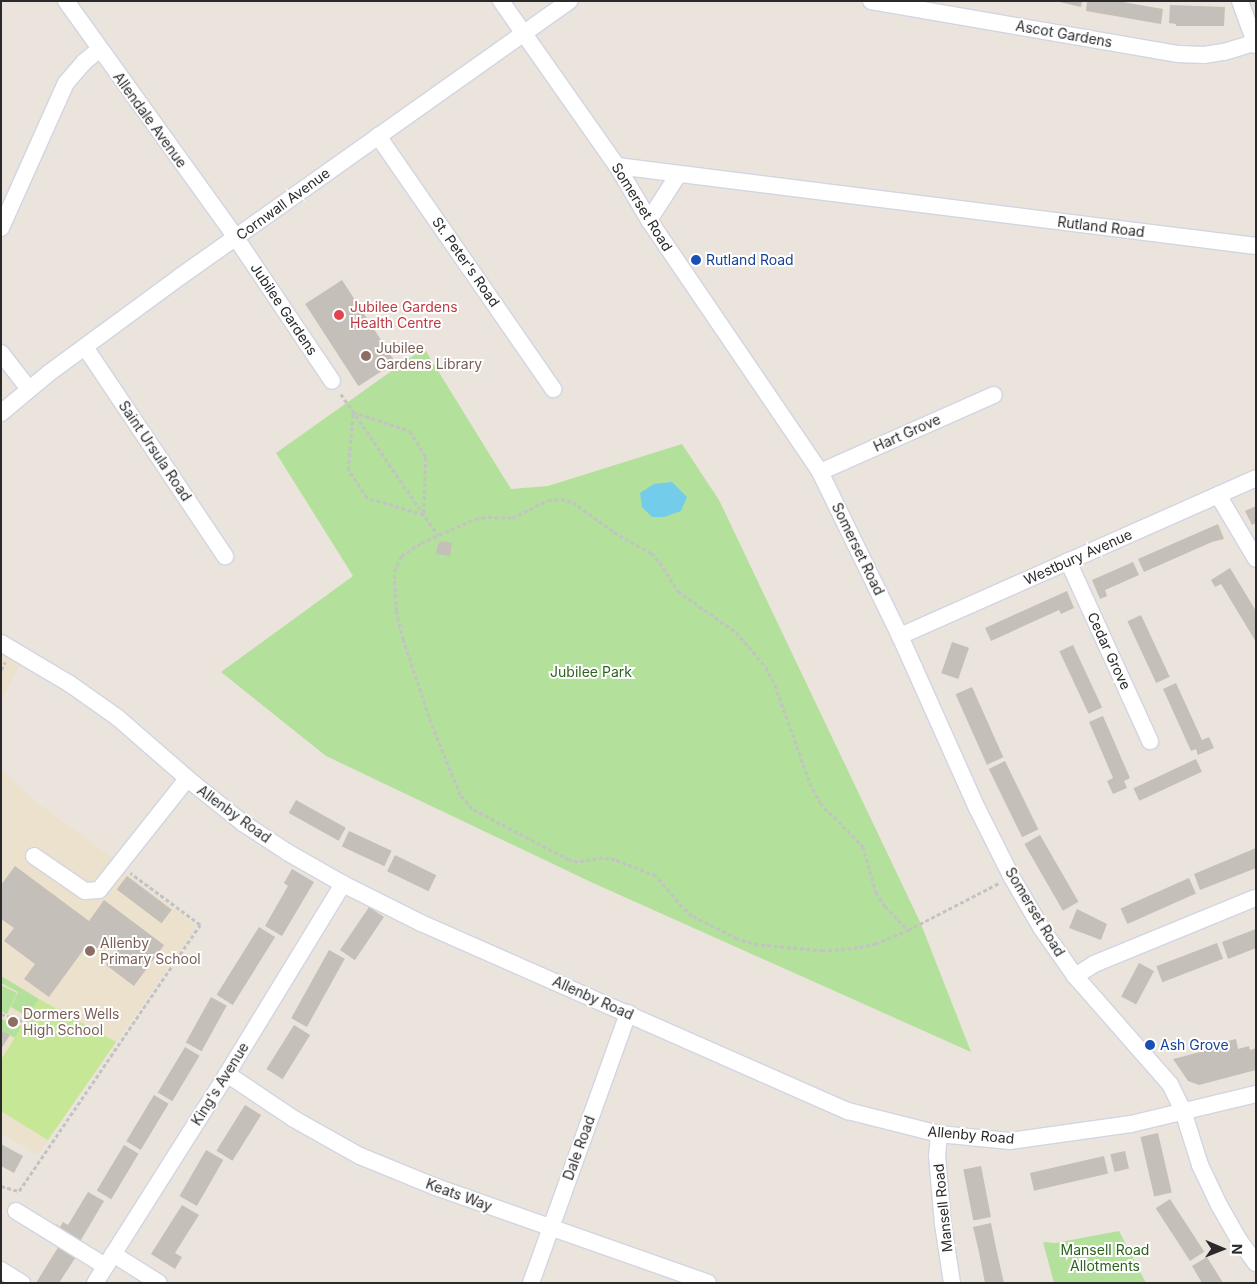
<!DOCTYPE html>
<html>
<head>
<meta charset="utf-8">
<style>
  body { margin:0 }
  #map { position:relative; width:1257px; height:1284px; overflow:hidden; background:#ebe4dc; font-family:Inter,sans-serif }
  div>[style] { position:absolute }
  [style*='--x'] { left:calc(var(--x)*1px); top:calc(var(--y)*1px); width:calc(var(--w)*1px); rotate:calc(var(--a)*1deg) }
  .education>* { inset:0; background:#ece1cc }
  .green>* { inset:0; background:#b3e09a }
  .pitch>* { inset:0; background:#c6e796 }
  .water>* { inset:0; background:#73ccea }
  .building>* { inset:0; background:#c4bfb8; transform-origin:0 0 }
  .path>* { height:2.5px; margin-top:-1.25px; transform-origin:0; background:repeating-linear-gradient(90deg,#c3c3c3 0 4px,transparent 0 6.5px) }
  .roads { filter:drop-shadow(1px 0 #d1d5e2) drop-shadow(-1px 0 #d1d5e2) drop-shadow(0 1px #d1d5e2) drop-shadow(0 -1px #d1d5e2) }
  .minor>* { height:16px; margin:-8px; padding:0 8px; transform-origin:8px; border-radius:8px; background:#fff }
  .dots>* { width:14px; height:14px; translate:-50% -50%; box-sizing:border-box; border:2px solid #fff; border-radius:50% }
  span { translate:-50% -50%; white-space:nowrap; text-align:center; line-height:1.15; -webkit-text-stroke:4px #fff; paint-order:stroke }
  .street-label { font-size:14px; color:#2a2a2a }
  .transit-label { font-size:14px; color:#164399 }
  .left { translate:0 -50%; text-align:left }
  .health-label { font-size:14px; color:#be3a42 }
  .education-label { font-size:14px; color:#785e54 }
  .park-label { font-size:14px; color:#2c641d }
  .frame { position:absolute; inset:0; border:2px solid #2a2a2a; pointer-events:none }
  .north { position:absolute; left:1197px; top:1224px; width:50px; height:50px; -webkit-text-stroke:4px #fff; paint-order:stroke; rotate:91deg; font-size:14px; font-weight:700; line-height:20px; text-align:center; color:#2a2a2a }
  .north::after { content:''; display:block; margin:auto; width:18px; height:22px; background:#2a2a2a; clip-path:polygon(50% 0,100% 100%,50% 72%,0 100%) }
</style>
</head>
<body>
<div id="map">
  <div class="education">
    <div style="clip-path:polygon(1px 649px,22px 661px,1px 701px)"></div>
    <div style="clip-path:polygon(1px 769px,36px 802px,125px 867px,123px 871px,197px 926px,38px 1155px,1px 1133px)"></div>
  </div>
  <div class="green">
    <div style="clip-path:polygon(424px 348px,511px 489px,548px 486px,682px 444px,719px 500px,921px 924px,971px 1052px,593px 883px,326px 756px,221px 672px,353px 576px,276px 453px)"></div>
    <div style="clip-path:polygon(1px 976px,39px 999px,28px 1017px,11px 1007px,18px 992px,1px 983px)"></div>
    <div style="clip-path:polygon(1px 985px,17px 993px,7px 1014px,1px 1011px)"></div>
    <div style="clip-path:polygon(1px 1019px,22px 1026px,15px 1038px,1px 1030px)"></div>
    <div style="clip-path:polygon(1119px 1231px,1146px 1283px,1054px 1283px,1043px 1242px,1055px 1243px)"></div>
  </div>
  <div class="pitch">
    <div style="clip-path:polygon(39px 999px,116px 1042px,48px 1140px,1px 1111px,1px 1060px)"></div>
  </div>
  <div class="water">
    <div style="clip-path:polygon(672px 482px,687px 497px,681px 511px,664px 517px,652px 517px,642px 507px,640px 493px,654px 484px)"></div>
  </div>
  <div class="building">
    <div style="clip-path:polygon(1055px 1px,1082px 1px,1081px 7px)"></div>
    <div style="clip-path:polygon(1087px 1px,1117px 1px,1163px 9px,1161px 24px,1086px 11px)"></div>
    <div style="clip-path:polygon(1170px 5px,1225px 7px,1224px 26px,1176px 26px,1176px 24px,1169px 23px)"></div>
    <div style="left:342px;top:280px;width:98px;height:44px;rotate:57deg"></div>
    <div style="clip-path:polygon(1256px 506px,1256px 523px,1252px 525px,1245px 511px)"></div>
    <div style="clip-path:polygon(1218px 524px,1224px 539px,1212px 542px,1144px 572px,1138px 559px)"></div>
    <div style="clip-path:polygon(442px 541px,452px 543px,450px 556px,436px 554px,438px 544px)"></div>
    <div style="clip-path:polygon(1133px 562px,1139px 575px,1105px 590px,1107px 596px,1100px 599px,1092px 580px)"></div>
    <div style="clip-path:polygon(1230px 568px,1256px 611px,1256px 642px,1221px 584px,1215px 587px,1211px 580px)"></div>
    <div style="clip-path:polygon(1067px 591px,1074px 608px,1061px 614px,1059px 610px,991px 641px,985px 628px)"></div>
    <div style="left:1141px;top:615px;width:68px;height:15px;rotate:65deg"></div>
    <div style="left:952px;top:642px;width:18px;height:33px;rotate:19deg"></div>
    <div style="left:1073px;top:645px;width:69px;height:15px;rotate:65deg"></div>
    <div style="clip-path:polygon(1176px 683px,1202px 740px,1209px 737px,1214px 748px,1198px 755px,1196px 749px,1191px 751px,1163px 689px)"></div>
    <div style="left:972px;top:687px;width:77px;height:18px;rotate:66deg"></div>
    <div style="clip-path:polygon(1103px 716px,1130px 778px,1124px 781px,1127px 788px,1113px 794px,1107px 781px,1113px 778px,1089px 722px)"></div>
    <div style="left:1196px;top:759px;width:14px;height:69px;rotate:65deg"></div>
    <div style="left:1005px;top:761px;width:76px;height:18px;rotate:64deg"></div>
    <div style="left:296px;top:800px;width:57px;height:15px;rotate:29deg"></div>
    <div style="left:349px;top:831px;width:47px;height:17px;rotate:25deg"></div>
    <div style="left:1040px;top:835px;width:77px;height:18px;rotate:60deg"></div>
    <div style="clip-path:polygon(1256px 848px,1256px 868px,1200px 890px,1194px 874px)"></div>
    <div style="left:395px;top:855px;width:46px;height:18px;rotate:26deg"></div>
    <div style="clip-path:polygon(15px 866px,89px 921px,104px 900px,164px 945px,134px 986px,106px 965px,120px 947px,106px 937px,95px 951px,87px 945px,49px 997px,24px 979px,35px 964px,4px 941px,14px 928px,1px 919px,1px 885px)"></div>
    <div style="clip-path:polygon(292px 869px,314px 882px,282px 936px,265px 926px,288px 886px,284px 883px)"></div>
    <div style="left:127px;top:876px;width:56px;height:17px;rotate:37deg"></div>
    <div style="left:1189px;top:878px;width:17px;height:75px;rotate:66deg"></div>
    <div style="left:369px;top:907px;width:18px;height:52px;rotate:34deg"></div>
    <div style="clip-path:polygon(1077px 909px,1107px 924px,1101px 940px,1069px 928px)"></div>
    <div style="left:259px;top:927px;width:19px;height:80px;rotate:32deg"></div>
    <div style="clip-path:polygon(1256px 929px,1256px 948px,1228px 959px,1222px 942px)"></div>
    <div style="left:1217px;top:943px;width:17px;height:65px;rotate:69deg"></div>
    <div style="left:329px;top:950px;width:18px;height:78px;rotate:29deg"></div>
    <div style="left:1139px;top:963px;width:17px;height:38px;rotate:28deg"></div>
    <div style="left:211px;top:997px;width:18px;height:52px;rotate:29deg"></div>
    <div style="left:294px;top:1025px;width:19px;height:52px;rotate:32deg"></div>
    <div style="clip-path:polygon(1px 1030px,10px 1035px,1px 1049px)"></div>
    <div style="clip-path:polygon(1236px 1039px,1238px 1049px,1249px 1046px,1250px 1050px,1256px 1048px,1256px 1070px,1199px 1085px,1188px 1081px,1173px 1059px,1216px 1048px,1215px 1044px)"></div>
    <div style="left:185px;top:1047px;width:17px;height:53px;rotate:31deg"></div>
    <div style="left:154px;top:1095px;width:17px;height:54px;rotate:31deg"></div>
    <div style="left:245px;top:1105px;width:19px;height:54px;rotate:32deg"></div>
    <div style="left:1158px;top:1133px;width:61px;height:18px;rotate:77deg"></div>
    <div style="clip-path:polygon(1px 1144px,23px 1156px,14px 1173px,1px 1166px)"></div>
    <div style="left:124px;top:1145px;width:17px;height:53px;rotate:31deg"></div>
    <div style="left:206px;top:1150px;width:20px;height:53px;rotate:30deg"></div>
    <div style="left:1125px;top:1151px;width:18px;height:15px;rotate:77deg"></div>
    <div style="left:1104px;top:1156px;width:18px;height:76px;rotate:77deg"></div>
    <div style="left:981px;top:1166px;width:52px;height:18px;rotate:79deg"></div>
    <div style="clip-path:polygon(88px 1192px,104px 1201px,78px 1245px,52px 1230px,56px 1224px,60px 1227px,63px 1222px,68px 1225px)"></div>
    <div style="left:1170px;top:1199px;width:63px;height:17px;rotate:57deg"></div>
    <div style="clip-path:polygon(182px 1205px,199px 1215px,175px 1253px,182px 1257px,175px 1269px,151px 1254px)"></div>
    <div style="clip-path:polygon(991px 1223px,996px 1248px,1004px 1283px,985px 1283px,979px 1252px,973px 1227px)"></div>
    <div style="clip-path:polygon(62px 1241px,79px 1252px,59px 1283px,36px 1283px)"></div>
    <div style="clip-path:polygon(1207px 1257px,1220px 1278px,1223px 1283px,1202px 1283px,1192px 1266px)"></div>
  </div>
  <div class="path">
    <div style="--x:341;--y:394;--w:171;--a:55.5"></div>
    <div style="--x:353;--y:412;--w:60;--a:18.4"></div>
    <div style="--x:410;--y:431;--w:31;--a:58"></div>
    <div style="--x:426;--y:457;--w:58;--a:92"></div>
    <div style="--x:424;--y:515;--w:59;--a:-163.4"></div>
    <div style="--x:367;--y:498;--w:34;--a:-124"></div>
    <div style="--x:348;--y:470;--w:58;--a:-85.1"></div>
    <div style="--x:1;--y:670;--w:9;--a:-63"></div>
    <div style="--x:909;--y:930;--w:36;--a:157"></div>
    <div style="--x:876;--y:944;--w:18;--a:167"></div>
    <div style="--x:858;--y:948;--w:35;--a:175"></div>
    <div style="--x:823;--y:951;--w:65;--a:-174.7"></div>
    <div style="--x:758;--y:945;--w:22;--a:-164"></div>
    <div style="--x:737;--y:939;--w:51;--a:-152.9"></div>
    <div style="--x:692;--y:916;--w:13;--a:-138"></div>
    <div style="--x:682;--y:907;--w:40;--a:-130"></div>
    <div style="--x:656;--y:876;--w:44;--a:-158.7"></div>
    <div style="--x:615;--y:860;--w:12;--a:-171"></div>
    <div style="--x:603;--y:858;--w:25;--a:171"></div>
    <div style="--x:578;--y:862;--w:9;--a:-167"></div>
    <div style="--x:569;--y:860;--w:110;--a:-152.3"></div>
    <div style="--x:472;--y:809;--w:18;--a:-131"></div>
    <div style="--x:460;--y:795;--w:71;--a:-112.2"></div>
    <div style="--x:433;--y:729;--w:94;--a:-108.6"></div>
    <div style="--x:403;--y:640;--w:30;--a:-104"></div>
    <div style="--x:396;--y:611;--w:39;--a:-93"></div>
    <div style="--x:394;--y:572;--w:17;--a:-66"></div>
    <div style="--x:401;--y:556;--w:24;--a:-33"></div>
    <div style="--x:421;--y:543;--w:59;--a:-24"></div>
    <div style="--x:475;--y:519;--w:13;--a:-9"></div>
    <div style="--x:488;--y:517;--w:24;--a:2"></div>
    <div style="--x:512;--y:518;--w:40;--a:-26.6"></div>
    <div style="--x:548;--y:500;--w:13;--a:-4"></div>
    <div style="--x:561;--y:499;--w:12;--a:14"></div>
    <div style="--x:573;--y:502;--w:51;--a:36.2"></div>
    <div style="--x:614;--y:532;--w:43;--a:29.6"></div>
    <div style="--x:651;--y:553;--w:13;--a:45"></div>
    <div style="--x:660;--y:562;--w:34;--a:58"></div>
    <div style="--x:678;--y:591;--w:71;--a:35.3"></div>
    <div style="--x:736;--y:632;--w:46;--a:49.4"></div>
    <div style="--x:766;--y:667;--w:20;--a:63"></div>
    <div style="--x:775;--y:685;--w:104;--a:70.3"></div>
    <div style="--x:810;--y:783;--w:22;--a:63"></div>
    <div style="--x:820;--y:803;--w:61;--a:45"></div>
    <div style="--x:863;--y:846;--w:48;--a:74.2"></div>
    <div style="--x:876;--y:892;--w:17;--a:57"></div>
    <div style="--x:885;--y:906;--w:33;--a:46"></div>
    <div style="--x:908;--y:930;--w:102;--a:-27.3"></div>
    <div style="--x:1;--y:1014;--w:25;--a:18"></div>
    <div style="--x:1;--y:1186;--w:19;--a:16"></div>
    <div style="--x:19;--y:1191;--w:322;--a:-55.8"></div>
    <div style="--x:200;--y:925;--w:87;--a:-143.4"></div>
  </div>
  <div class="roads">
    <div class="minor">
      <div style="--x:66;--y:1;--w:292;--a:54.3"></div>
      <div style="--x:236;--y:238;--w:172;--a:56.1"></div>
      <div style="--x:501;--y:1;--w:202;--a:54.9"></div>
      <div style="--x:617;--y:166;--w:63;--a:59.3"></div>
      <div style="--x:649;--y:220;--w:305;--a:55.8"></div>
      <div style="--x:820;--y:472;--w:182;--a:64"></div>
      <div style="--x:900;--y:636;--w:188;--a:65.9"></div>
      <div style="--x:977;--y:808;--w:76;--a:63.4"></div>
      <div style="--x:1011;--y:876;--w:61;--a:59.7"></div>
      <div style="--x:1042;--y:929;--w:57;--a:54.9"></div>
      <div style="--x:1075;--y:976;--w:144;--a:48.7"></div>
      <div style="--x:1170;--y:1084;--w:30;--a:64"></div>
      <div style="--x:1183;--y:1111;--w:57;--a:72.5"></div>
      <div style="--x:1200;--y:1165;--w:44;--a:64.6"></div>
      <div style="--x:1219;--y:1205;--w:40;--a:60.3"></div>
      <div style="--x:1239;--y:1240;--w:29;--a:54"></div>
      <div style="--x:871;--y:1;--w:312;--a:9.8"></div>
      <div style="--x:1178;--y:54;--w:26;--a:2"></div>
      <div style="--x:1204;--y:55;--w:20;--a:-9"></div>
      <div style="--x:1224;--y:52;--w:34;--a:-17"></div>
      <div style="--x:1240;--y:1;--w:47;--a:70"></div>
      <div style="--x:378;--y:136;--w:308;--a:55.3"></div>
      <div style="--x:617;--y:166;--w:644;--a:7.14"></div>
      <div style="--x:649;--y:220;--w:54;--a:-57.2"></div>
      <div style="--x:1;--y:228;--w:159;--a:-65.9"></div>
      <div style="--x:66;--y:83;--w:28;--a:-49"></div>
      <div style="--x:84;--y:62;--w:19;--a:-39"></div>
      <div style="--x:85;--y:347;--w:252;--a:56.2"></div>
      <div style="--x:1;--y:353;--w:46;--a:52.1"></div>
      <div style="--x:1;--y:413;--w:62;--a:-39.8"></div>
      <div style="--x:49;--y:373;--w:164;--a:-36.3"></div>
      <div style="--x:181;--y:276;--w:476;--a:-35.3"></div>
      <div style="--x:820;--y:472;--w:190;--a:-23.9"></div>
      <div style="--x:1218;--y:495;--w:74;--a:59.3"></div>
      <div style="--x:1068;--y:561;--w:198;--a:65.5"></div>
      <div style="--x:900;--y:636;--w:389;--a:-23.9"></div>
      <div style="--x:1;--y:643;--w:80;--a:30.7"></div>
      <div style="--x:70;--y:684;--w:59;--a:35.3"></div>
      <div style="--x:118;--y:718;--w:101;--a:41"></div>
      <div style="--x:194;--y:784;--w:63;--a:38.5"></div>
      <div style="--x:243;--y:823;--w:53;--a:33.4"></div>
      <div style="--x:287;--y:852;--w:64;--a:29.7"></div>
      <div style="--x:343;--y:884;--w:87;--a:26.6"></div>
      <div style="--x:421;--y:923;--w:467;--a:23.8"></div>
      <div style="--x:848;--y:1111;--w:94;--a:14.2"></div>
      <div style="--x:939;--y:1134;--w:71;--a:5.6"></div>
      <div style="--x:1010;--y:1141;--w:122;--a:-8"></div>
      <div style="--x:1131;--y:1124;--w:129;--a:-13.5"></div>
      <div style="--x:34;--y:856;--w:62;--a:34.5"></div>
      <div style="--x:85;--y:891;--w:14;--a:-4"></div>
      <div style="--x:99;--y:890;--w:142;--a:-51.6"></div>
      <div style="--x:1075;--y:976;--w:22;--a:-32"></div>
      <div style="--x:1094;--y:964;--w:174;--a:-22.3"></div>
      <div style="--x:227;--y:1074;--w:81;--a:33.9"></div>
      <div style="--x:294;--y:1119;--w:76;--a:29.3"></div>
      <div style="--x:360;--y:1156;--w:82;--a:22.2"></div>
      <div style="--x:436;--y:1187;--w:288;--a:19.4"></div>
      <div style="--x:939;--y:1134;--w:22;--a:95"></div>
      <div style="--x:937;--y:1156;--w:68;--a:85"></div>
      <div style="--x:943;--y:1224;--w:60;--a:81.3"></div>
      <div style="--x:16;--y:1211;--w:105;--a:31.7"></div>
      <div style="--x:113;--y:1254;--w:54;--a:32.2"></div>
      <div style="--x:1;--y:1270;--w:25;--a:32"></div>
      <div style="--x:95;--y:1283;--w:247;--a:-57.7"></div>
      <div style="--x:227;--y:1074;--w:223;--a:-58.6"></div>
      <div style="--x:531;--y:1283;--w:287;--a:-70.2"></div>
    </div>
  </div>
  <div class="dots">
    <div style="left:696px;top:260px;background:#1a4fb4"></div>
    <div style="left:339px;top:315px;background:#e0444e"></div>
    <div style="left:366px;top:356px;background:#8d6e63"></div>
    <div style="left:90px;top:951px;background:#8d6e63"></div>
    <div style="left:13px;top:1022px;background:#8d6e63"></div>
    <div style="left:1150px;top:1045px;background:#1a4fb4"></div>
  </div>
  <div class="street-label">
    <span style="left:1064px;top:34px;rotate:10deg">Ascot Gardens</span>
    <span style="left:150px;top:120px;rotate:54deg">Allendale Avenue</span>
    <span style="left:283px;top:204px;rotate:-36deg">Cornwall Avenue</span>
    <span style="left:642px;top:207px;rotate:58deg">Somerset Road</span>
    <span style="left:1101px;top:227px;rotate:7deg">Rutland Road</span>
    <span style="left:466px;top:262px;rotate:55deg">St. Peter's Road</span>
    <span style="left:284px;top:309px;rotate:56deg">Jubilee Gardens</span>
    <span style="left:907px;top:433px;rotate:-24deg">Hart Grove</span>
    <span style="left:155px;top:451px;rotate:56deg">Saint Ursula Road</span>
    <span style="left:858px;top:549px;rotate:64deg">Somerset Road</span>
    <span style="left:1078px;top:557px;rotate:-24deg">Westbury Avenue</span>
    <span style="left:1109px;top:651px;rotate:65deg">Cedar Grove</span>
    <span style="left:234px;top:814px;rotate:36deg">Allenby Road</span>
    <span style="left:1035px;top:912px;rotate:59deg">Somerset Road</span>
    <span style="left:593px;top:998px;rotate:24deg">Allenby Road</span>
    <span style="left:220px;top:1084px;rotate:-58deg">King's Avenue</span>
    <span style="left:971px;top:1135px;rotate:5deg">Allenby Road</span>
    <span style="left:579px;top:1148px;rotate:-70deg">Dale Road</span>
    <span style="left:459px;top:1195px;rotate:20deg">Keats Way</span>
    <span style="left:943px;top:1208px;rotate:-96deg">Mansell Road</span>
  </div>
  <div class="transit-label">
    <span class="left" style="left:706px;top:260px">Rutland Road</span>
    <span class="left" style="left:1160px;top:1045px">Ash Grove</span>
  </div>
  <div class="health-label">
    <span class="left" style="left:350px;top:315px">Jubilee Gardens<br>Health Centre</span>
  </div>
  <div class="education-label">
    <span class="left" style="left:376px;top:356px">Jubilee<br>Gardens Library</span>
    <span class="left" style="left:100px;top:951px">Allenby<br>Primary School</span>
    <span class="left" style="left:23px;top:1022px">Dormers Wells<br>High School</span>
  </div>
  <div class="park-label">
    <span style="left:591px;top:672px">Jubilee Park</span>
    <span style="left:1105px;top:1258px">Mansell Road<br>Allotments</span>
  </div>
  <div class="frame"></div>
  <div class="north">N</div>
</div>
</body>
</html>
